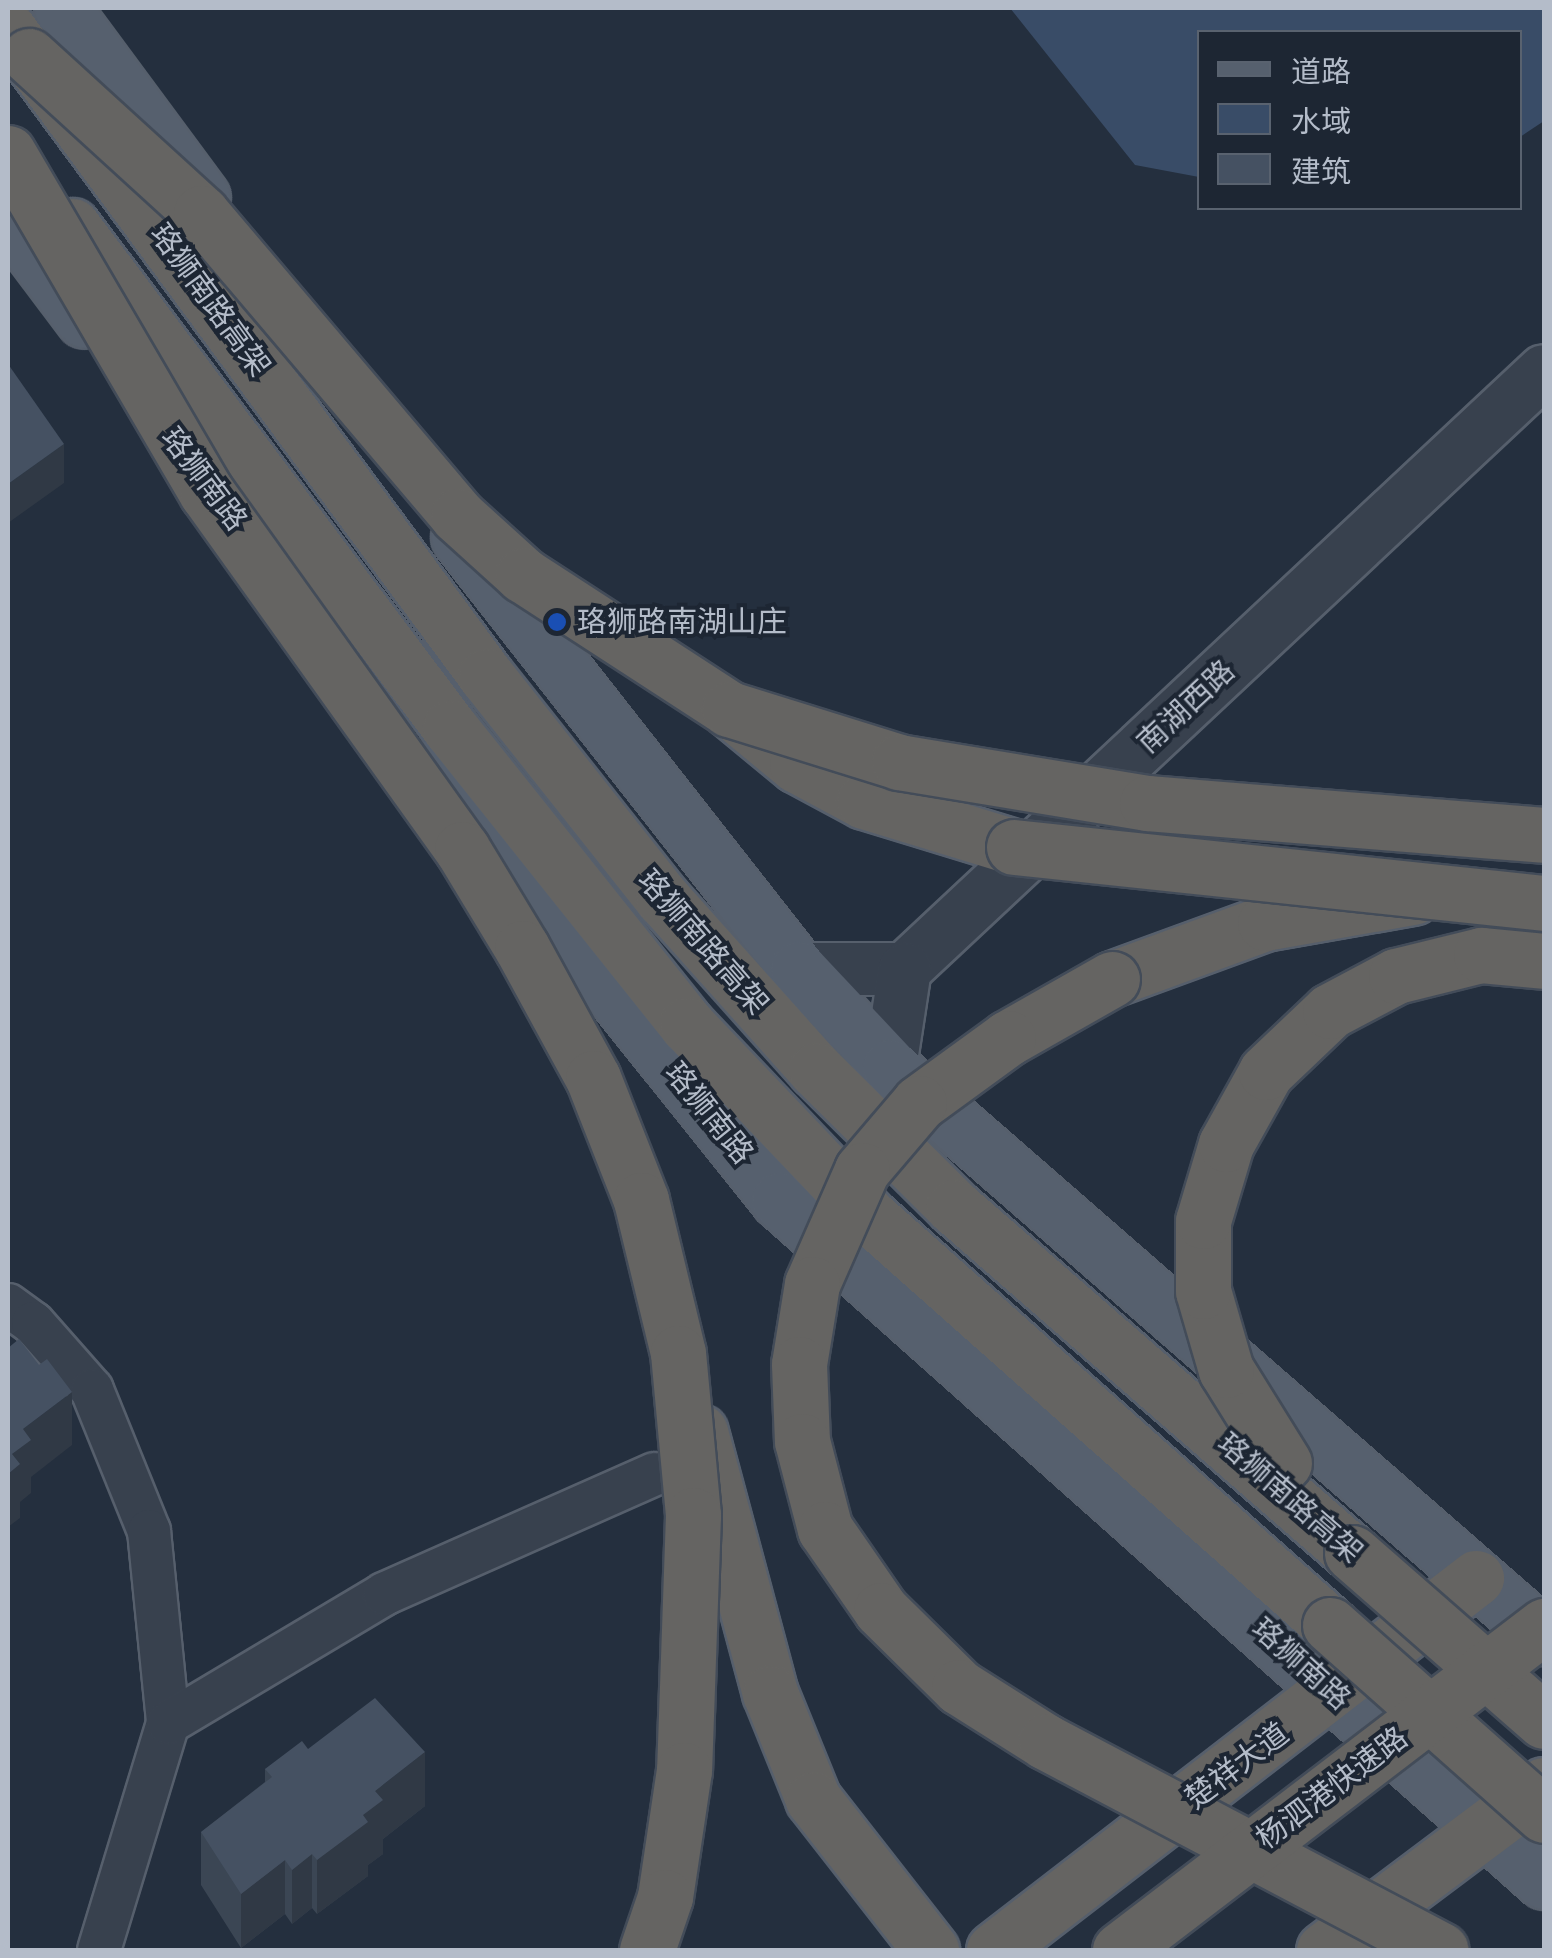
<!DOCTYPE html>
<html>
<head>
<meta charset="utf-8">
<style>
  body { margin:0 }
  #map { position:relative; width:1552px; height:1958px; overflow:hidden; background:#242f3e; font-family:"Fira Sans","Noto Sans SC",sans-serif }
  div>[style] { position:absolute }
  [style*='--x'] { left:calc(var(--x)*1px); top:calc(var(--y)*1px); width:calc(var(--w)*1px); rotate:calc(var(--a)*1deg) }
  .water>* { inset:0; background:#394c67 }
  .roads { filter:drop-shadow(2px 0 #565f6c) drop-shadow(-2px 0 #565f6c) drop-shadow(0 2px #565f6c) drop-shadow(0 -2px #565f6c) }
  .minor>* { height:42px; margin:-21px; padding:0 21px; transform-origin:21px; border-radius:21px; background:#38414e }
  .tertiary>* { height:52px; margin:-26px; padding:0 26px; transform-origin:26px; border-radius:26px; background:#38414e }
  .primary>* { height:55px; margin:-27.5px; padding:0 27.5px; transform-origin:27.5px; border-radius:27.5px; background:#56606e }
  .trunk>* { height:55px; margin:-27.5px; padding:0 27.5px; transform-origin:27.5px; border-radius:27.5px; background:#656462 }
  .bridges { filter:drop-shadow(2px 0 #434c59) drop-shadow(-2px 0 #434c59) drop-shadow(0 2px #434c59) drop-shadow(0 -2px #434c59) }
  .trunk-bridge>* { height:55px; margin:-27.5px; padding:0 27.5px; transform-origin:27.5px; border-radius:27.5px; background:#656462 }
  .wall>* { inset:0; background:#3b4654 }
  .shaded-wall>* { inset:0; background:#303945 }
  .building>* { inset:0; background:#455162 }
  .dots>* { width:28px; height:28px; translate:-50% -50%; box-sizing:border-box; border:5px solid #1d2633; border-radius:50% }
  span { translate:-50% -50%; white-space:nowrap; text-align:center; line-height:1.15; -webkit-text-stroke:8px #1d2633; paint-order:stroke }
  .street-label { font-size:30px; color:#b4bcc9 }
  .poi-label { font-size:30px; color:#b4bcc9 }
  .left { translate:0 -50%; text-align:left }
  .frame { position:absolute; inset:0; border:10px solid #b4bcc9; pointer-events:none }
  .legend { position:absolute; left:1197px; top:30px; width:325px; height:180px; box-sizing:border-box; background:#1d2633; border:2px solid #59626f; margin:0; padding:12px 18px; list-style:none; font-size:30px; color:#b4bcc9 }
  .legend li { display:flex; align-items:center; gap:20px; height:50px }
  .legend b { width:50px; border:2px solid #59626f }
</style>
</head>
<body>
<div id="map">
  <div class="water">
    <div style="clip-path:polygon(1010px 8px,1544px 8px,1544px 121px,1520px 137px,1520px 32px,1200px 32px,1199px 177px,1135px 165px)"></div>
  </div>
  <div class="roads">
    <div class="minor">
      <div style="--x:8;--y:1305;--w:31;--a:36"></div>
      <div style="--x:33;--y:1323;--w:89;--a:48.6"></div>
      <div style="--x:92;--y:1390;--w:152;--a:68"></div>
      <div style="--x:149;--y:1531;--w:193;--a:84.3"></div>
      <div style="--x:168;--y:1723;--w:237;--a:106.9"></div>
      <div style="--x:168;--y:1723;--w:252;--a:-30.8"></div>
      <div style="--x:384;--y:1594;--w:296;--a:-23.9"></div>
    </div>
    <div class="tertiary">
      <div style="--x:798;--y:969;--w:107;--a:0"></div>
      <div style="--x:905;--y:969;--w:875;--a:-43.1"></div>
      <div style="--x:890;--y:1067;--w:99;--a:-81.3"></div>
    </div>
    <div class="primary">
      <div style="--x:62;--y:8;--w:235;--a:53.5"></div>
      <div style="--x:8;--y:219;--w:126;--a:53"></div>
      <div style="--x:459;--y:537;--w:549;--a:51.88"></div>
      <div style="--x:798;--y:969;--w:134;--a:46.8"></div>
      <div style="--x:890;--y:1067;--w:868;--a:41.07"></div>
      <div style="--x:432;--y:767;--w:555;--a:51.29"></div>
      <div style="--x:779;--y:1200;--w:1024;--a:41.68"></div>
    </div>
    <div class="trunk">
      <div style="--x:8;--y:29;--w:804;--a:53.54"></div>
      <div style="--x:486;--y:676;--w:285;--a:51.6"></div>
      <div style="--x:663;--y:899;--w:229;--a:48.2"></div>
      <div style="--x:816;--y:1070;--w:194;--a:44.8"></div>
      <div style="--x:954;--y:1207;--w:527;--a:41"></div>
      <div style="--x:72;--y:226;--w:628;--a:53.02"></div>
      <div style="--x:450;--y:728;--w:380;--a:51.4"></div>
      <div style="--x:687;--y:1025;--w:265;--a:46.4"></div>
      <div style="--x:870;--y:1217;--w:615;--a:41.57"></div>
      <div style="--x:729;--y:709;--w:88;--a:39.5"></div>
      <div style="--x:797;--y:765;--w:76;--a:28.2"></div>
      <div style="--x:864;--y:801;--w:157;--a:17"></div>
      <div style="--x:1112;--y:979;--w:163;--a:-20.1"></div>
      <div style="--x:1265;--y:923;--w:150;--a:-10"></div>
      <div style="--x:700;--y:1432;--w:270;--a:75"></div>
      <div style="--x:770;--y:1693;--w:114;--a:67.9"></div>
      <div style="--x:813;--y:1799;--w:192;--a:52"></div>
      <div style="--x:994;--y:1950;--w:609;--a:-37.66"></div>
      <div style="--x:1324;--y:1950;--w:275;--a:-36.9"></div>
    </div>
  </div>
  <div class="bridges">
    <div class="trunk-bridge">
      <div style="--x:29;--y:56;--w:233;--a:42.4"></div>
      <div style="--x:201;--y:213;--w:397;--a:49.7"></div>
      <div style="--x:458;--y:516;--w:88;--a:42.2"></div>
      <div style="--x:523;--y:575;--w:246;--a:33"></div>
      <div style="--x:729;--y:709;--w:178;--a:17.3"></div>
      <div style="--x:899;--y:762;--w:251;--a:9.4"></div>
      <div style="--x:1147;--y:803;--w:398;--a:4.6"></div>
      <div style="--x:8;--y:153;--w:394;--a:59.7"></div>
      <div style="--x:207;--y:493;--w:438;--a:54.4"></div>
      <div style="--x:462;--y:849;--w:116;--a:58.8"></div>
      <div style="--x:522;--y:948;--w:148;--a:61.4"></div>
      <div style="--x:593;--y:1078;--w:131;--a:68.5"></div>
      <div style="--x:641;--y:1200;--w:157;--a:76.4"></div>
      <div style="--x:678;--y:1353;--w:163;--a:84.7"></div>
      <div style="--x:693;--y:1515;--w:255;--a:92"></div>
      <div style="--x:684;--y:1770;--w:128;--a:98.5"></div>
      <div style="--x:665;--y:1897;--w:56;--a:108.8"></div>
      <div style="--x:1014;--y:847;--w:533;--a:6.03"></div>
      <div style="--x:1112;--y:979;--w:120;--a:150.4"></div>
      <div style="--x:1008;--y:1038;--w:110;--a:143.9"></div>
      <div style="--x:919;--y:1103;--w:88;--a:130.4"></div>
      <div style="--x:862;--y:1170;--w:124;--a:113.7"></div>
      <div style="--x:812;--y:1284;--w:81;--a:99.2"></div>
      <div style="--x:799;--y:1364;--w:77;--a:87.8"></div>
      <div style="--x:802;--y:1441;--w:91;--a:75.4"></div>
      <div style="--x:825;--y:1529;--w:98;--a:55.3"></div>
      <div style="--x:881;--y:1610;--w:110;--a:44.6"></div>
      <div style="--x:959;--y:1687;--w:103;--a:32.3"></div>
      <div style="--x:1046;--y:1742;--w:446;--a:27.8"></div>
      <div style="--x:1284;--y:1463;--w:110;--a:-121.9"></div>
      <div style="--x:1226;--y:1370;--w:82;--a:-106.2"></div>
      <div style="--x:1203;--y:1291;--w:70;--a:-90"></div>
      <div style="--x:1203;--y:1221;--w:80;--a:-73.4"></div>
      <div style="--x:1226;--y:1144;--w:82;--a:-60.9"></div>
      <div style="--x:1266;--y:1072;--w:88;--a:-43.6"></div>
      <div style="--x:1330;--y:1011;--w:75;--a:-27.9"></div>
      <div style="--x:1396;--y:976;--w:88;--a:-13.9"></div>
      <div style="--x:1481;--y:955;--w:63;--a:5.4"></div>
      <div style="--x:1352;--y:1553;--w:255;--a:41.2"></div>
      <div style="--x:1330;--y:1625;--w:286;--a:41.6"></div>
      <div style="--x:1120;--y:1950;--w:534;--a:-37.39"></div>
    </div>
  </div>
  <div class="wall">
    <div style="clip-path:polygon(308px 1749px,425px 1806px,383px 1839px,383px 1854px,368px 1865px,368px 1876px,317px 1914px,312px 1908px,292px 1924px,285px 1914px,241px 1948px,201px 1885px,201px 1832px,265px 1782px,265px 1769px)"></div>
  </div>
  <div class="shaded-wall">
    <div style="clip-path:polygon(64px 444px,64px 483px,8px 523px,8px 484px)"></div>
    <div style="clip-path:polygon(72px 1392px,72px 1445px,31px 1477px,31px 1493px,20px 1502px,20px 1518px,8px 1527px,8px 1474px,12px 1454px,23px 1429px)"></div>
    <div style="clip-path:polygon(425px 1752px,425px 1806px,383px 1839px,383px 1854px,368px 1865px,368px 1876px,317px 1914px,317px 1860px,363px 1815px,375px 1791px)"></div>
    <div style="clip-path:polygon(312px 1854px,312px 1908px,292px 1924px,292px 1870px)"></div>
    <div style="clip-path:polygon(285px 1860px,285px 1914px,241px 1948px,241px 1894px)"></div>
  </div>
  <div class="building">
    <div style="clip-path:polygon(8px 364px,64px 444px,8px 484px)"></div>
    <div style="clip-path:polygon(19px 1339px,39px 1365px,47px 1359px,72px 1392px,23px 1429px,31px 1440px,12px 1454px,20px 1464px,8px 1474px,8px 1348px)"></div>
    <div style="clip-path:polygon(375px 1698px,425px 1752px,375px 1791px,383px 1800px,363px 1815px,368px 1822px,317px 1860px,312px 1854px,292px 1870px,285px 1860px,241px 1894px,201px 1832px,272px 1777px,265px 1769px,302px 1741px,308px 1749px)"></div>
  </div>
  <div class="dots">
    <div style="left:557px;top:622px;background:#1a4fb4"></div>
  </div>
  <div class="street-label">
    <span style="left:210px;top:300px;rotate:54deg">珞狮南路高架</span>
    <span style="left:204px;top:479px;rotate:53deg">珞狮南路</span>
    <span style="left:1186px;top:707px;rotate:-43deg">南湖西路</span>
    <span style="left:703px;top:942px;rotate:49deg">珞狮南路高架</span>
    <span style="left:709px;top:1113px;rotate:51deg">珞狮南路</span>
    <span style="left:1290px;top:1498px;rotate:41deg">珞狮南路高架</span>
    <span style="left:1301px;top:1664px;rotate:42deg">珞狮南路</span>
    <span style="left:1237px;top:1766px;rotate:-37deg">楚祥大道</span>
    <span style="left:1332px;top:1788px;rotate:-37deg">杨泗港快速路</span>
  </div>
  <div class="poi-label">
    <span class="left" style="left:577px;top:622px">珞狮路南湖山庄</span>
  </div>
  <div class="frame"></div>
  <ul class="legend">
  <li><b style="height:12px;background:#56606e"></b>道路</li>
  <li><b style="height:28px;background:#394c67"></b>水域</li>
  <li><b style="height:28px;background:#455162"></b>建筑</li>
  </ul>
</div>
</body>
</html>
